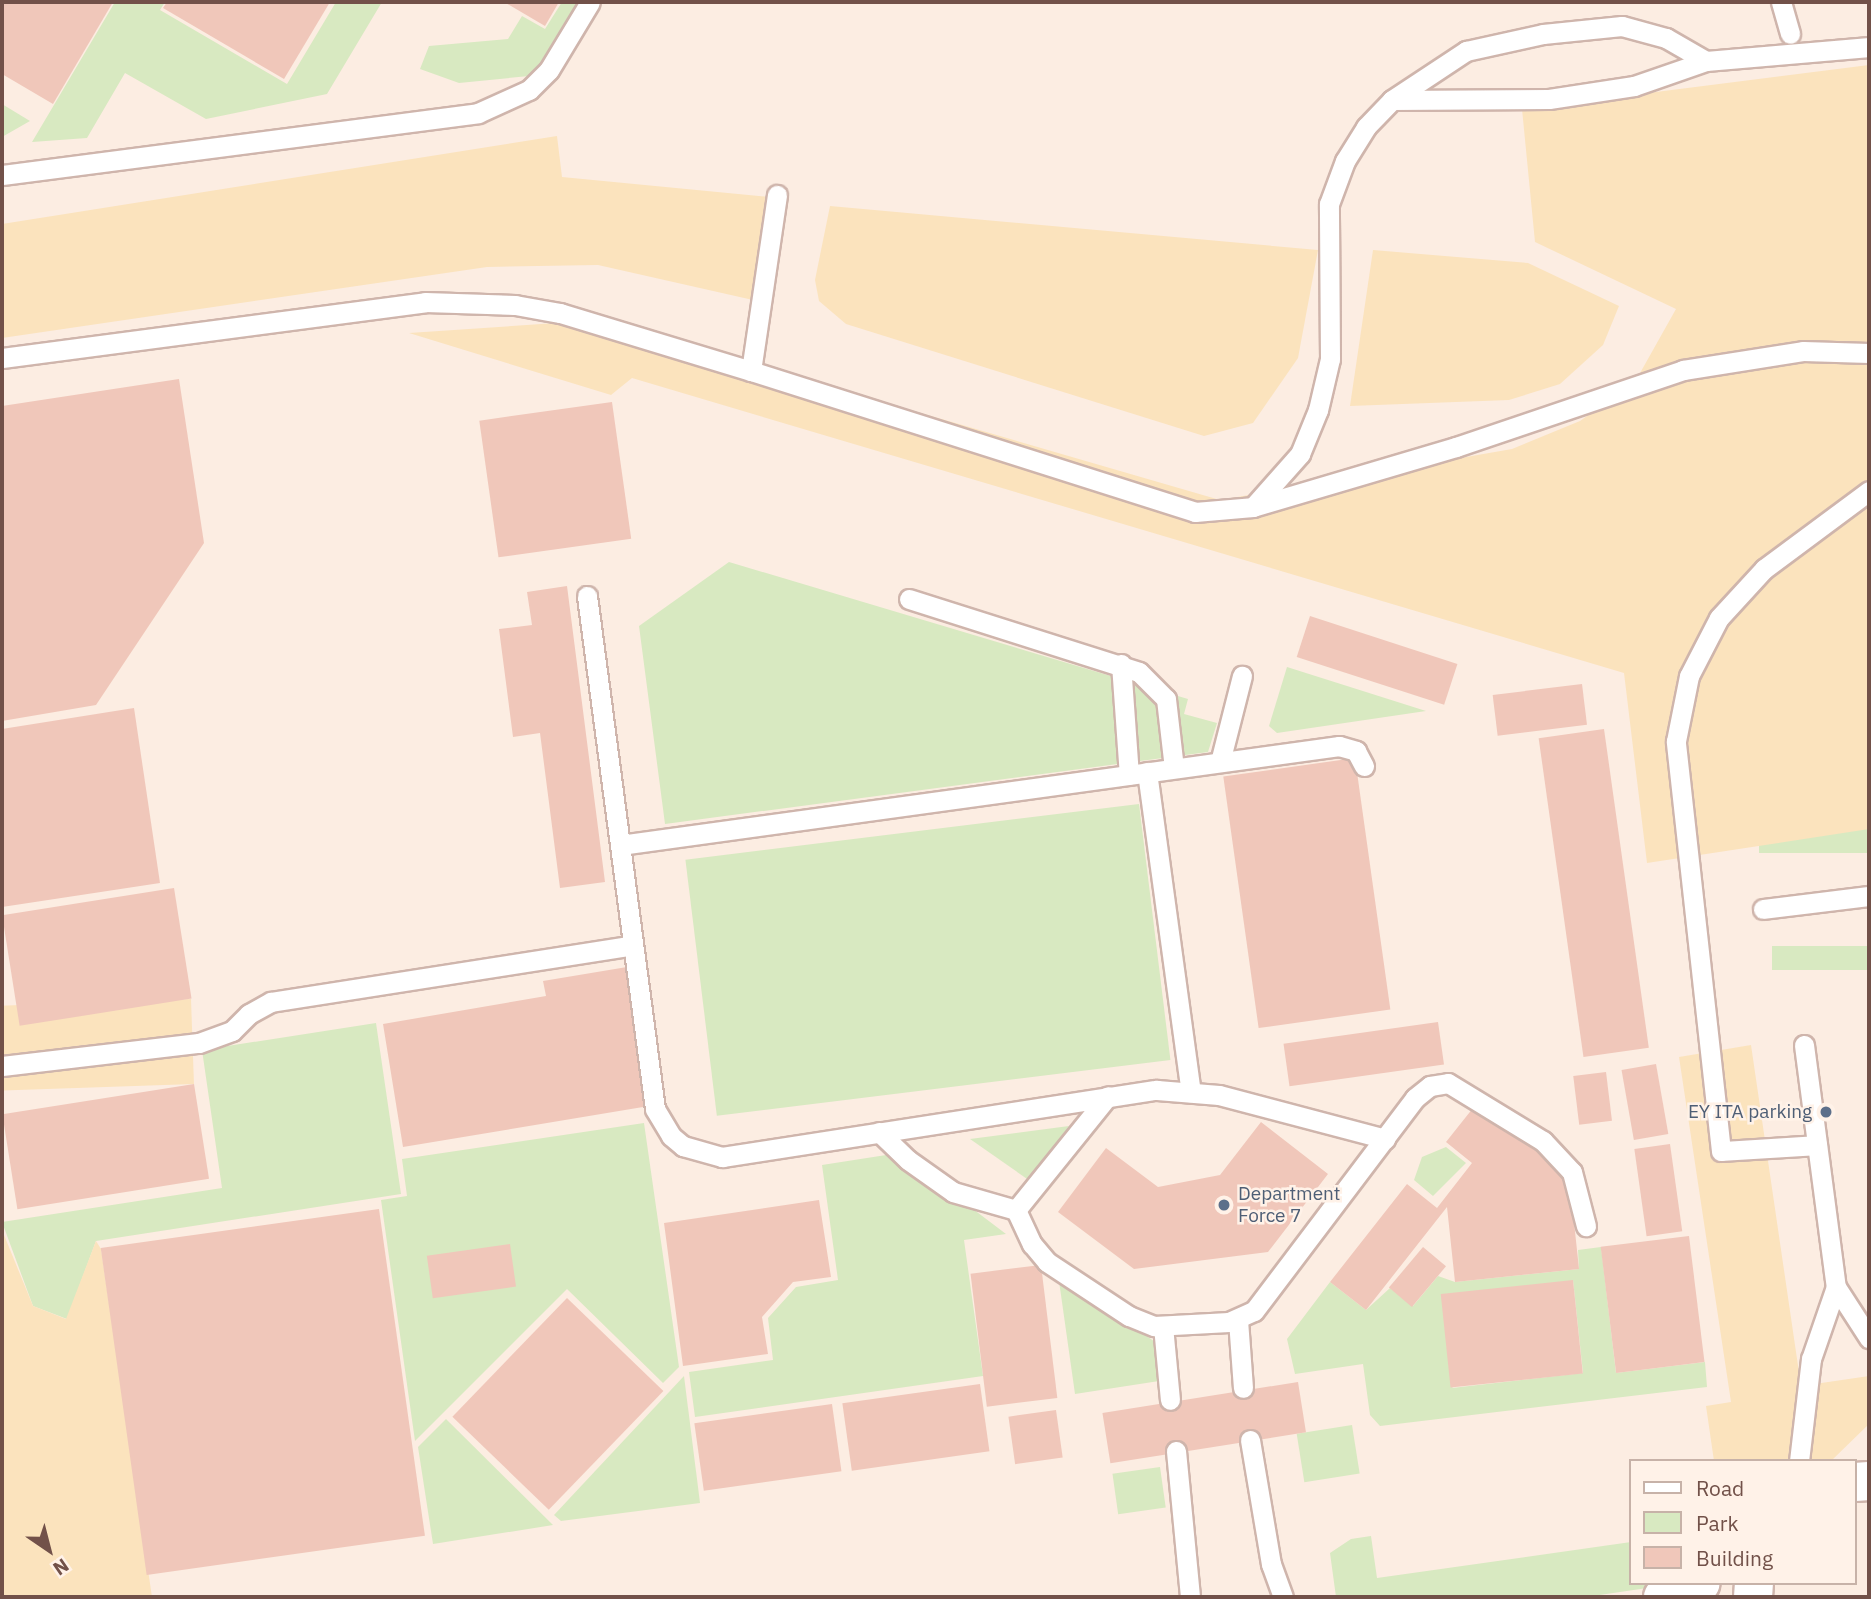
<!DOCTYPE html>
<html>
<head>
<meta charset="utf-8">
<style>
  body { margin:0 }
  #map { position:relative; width:1871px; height:1599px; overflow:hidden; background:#fcede2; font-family:"IBM Plex Sans",sans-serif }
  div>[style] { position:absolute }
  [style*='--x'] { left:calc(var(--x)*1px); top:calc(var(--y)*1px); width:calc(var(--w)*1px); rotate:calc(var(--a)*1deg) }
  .green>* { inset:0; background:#d8e9c1; transform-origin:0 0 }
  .sand>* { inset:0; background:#fbe3bd; transform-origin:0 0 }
  .building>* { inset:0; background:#f0c7ba; transform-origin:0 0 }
  .roads { filter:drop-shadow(2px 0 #cfb5ac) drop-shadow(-2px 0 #cfb5ac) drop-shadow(0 2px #cfb5ac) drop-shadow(0 -2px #cfb5ac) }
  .lane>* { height:19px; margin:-9.5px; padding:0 9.5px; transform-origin:9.5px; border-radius:9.5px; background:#fff }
  .street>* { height:38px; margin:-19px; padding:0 19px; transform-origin:19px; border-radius:19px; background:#fff }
  .dots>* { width:19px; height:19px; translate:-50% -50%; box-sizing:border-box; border:4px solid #fff2e8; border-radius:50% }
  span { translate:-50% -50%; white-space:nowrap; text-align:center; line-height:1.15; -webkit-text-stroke:5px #fff2e8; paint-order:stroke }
  .service-label { font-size:19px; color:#4e5e75 }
  .right { translate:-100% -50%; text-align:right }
  .left { translate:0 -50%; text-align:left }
  .frame { position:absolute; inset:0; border:4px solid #725149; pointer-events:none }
  .legend { position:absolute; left:1629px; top:1459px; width:228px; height:126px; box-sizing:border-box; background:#fff2e8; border:2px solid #c7b2a8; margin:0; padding:9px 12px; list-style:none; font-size:21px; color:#725149 }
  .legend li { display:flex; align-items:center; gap:14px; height:35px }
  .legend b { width:35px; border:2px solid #c7b2a8 }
  .north { position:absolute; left:14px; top:1515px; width:70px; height:70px; -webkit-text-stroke:5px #fff2e8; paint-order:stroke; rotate:145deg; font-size:19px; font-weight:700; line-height:28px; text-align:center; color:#725149 }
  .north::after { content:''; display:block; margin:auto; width:24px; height:32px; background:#725149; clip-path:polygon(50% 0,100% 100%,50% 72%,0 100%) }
</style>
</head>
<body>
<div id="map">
  <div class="green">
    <div style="clip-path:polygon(115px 2px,165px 2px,160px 10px,287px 84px,336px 2px,382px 2px,327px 94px,206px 119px,125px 73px,87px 138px,32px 142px)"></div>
    <div style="clip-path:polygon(562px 2px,596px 2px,568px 49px,529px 76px,459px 83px,420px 69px,429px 46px,508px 39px,522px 16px,545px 29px)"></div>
    <div style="clip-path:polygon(2px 104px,30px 121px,2px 137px)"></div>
    <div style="clip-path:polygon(729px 562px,1188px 699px,1184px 714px,1217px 723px,1208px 752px,665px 824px,639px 626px)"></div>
    <div style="clip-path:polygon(1287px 667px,1426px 711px,1277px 733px,1269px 726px)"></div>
    <div style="left:1139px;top:804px;width:258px;height:457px;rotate:83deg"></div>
    <div style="left:1869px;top:829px;width:24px;height:110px;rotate:90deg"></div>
    <div style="left:1869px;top:946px;width:24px;height:97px;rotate:90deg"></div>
    <div style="clip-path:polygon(376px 1023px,401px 1194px,96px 1241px,67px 1319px,33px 1306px,2px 1222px,222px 1188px,202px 1050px)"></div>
    <div style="clip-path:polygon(644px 1123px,679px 1367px,663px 1383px,567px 1289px,415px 1441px,381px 1200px,407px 1196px,402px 1159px)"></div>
    <div style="clip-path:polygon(1069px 1126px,1030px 1181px,970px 1139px)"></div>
    <div style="clip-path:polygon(1446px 1147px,1466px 1163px,1433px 1196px,1414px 1180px,1422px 1157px)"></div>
    <div style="clip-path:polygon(899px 1153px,1006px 1234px,964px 1240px,983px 1376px,695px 1417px,689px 1372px,773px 1360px,768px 1318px,796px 1287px,838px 1280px,822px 1165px)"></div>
    <div style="clip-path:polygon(evenodd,1601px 1247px,1616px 1373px,1705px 1362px,1707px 1387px,1380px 1426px,1370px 1415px,1363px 1364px,1295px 1374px,1287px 1339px,1330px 1282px,1366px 1310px,1390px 1288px,1413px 1306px,1438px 1276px,1455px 1282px,1579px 1269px,1578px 1250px,1601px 1247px,1573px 1280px,1583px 1373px,1452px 1388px,1573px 1280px)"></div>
    <div style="clip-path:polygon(1058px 1274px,1168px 1351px,1172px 1379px,1075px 1394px)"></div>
    <div style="clip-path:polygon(684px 1376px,700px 1503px,561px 1521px,554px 1515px)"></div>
    <div style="clip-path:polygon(446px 1419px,553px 1525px,433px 1544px,418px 1447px)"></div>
    <div style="left:1352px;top:1425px;width:49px;height:56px;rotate:81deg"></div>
    <div style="left:1160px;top:1467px;width:41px;height:48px;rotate:82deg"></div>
    <div style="clip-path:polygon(1371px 1536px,1377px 1578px,1631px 1542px,1631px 1583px,1654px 1583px,1654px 1587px,1586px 1597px,1336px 1597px,1330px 1553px,1351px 1539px)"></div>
  </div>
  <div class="sand">
    <div style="clip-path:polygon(1869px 65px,1869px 829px,1647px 863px,1624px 673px,632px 378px,611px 395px,409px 333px,601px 320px,1220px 500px,1512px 449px,1580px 421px,1635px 382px,1676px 309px,1535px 242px,1522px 109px)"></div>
    <div style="clip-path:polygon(557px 136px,562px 177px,779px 198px,753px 300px,598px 265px,487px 267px,2px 338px,2px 224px)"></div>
    <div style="clip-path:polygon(830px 206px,1318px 250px,1298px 358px,1253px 423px,1204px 436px,846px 324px,819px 301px,815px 280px)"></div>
    <div style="clip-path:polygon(1373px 250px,1528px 263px,1619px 306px,1603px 345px,1560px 384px,1509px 400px,1350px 406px)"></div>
    <div style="left:191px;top:999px;width:85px;height:191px;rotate:88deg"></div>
    <div style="clip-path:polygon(1751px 1045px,1801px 1386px,1869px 1376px,1869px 1424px,1831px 1461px,1714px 1461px,1706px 1406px,1731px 1402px,1679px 1057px)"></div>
    <div style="clip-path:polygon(2px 1230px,33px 1306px,66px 1319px,96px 1241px,101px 1249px,152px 1597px,2px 1597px)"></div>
  </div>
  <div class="building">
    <div style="clip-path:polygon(2px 2px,113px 2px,53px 104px,2px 74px)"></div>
    <div style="clip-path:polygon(167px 2px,330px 2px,284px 79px,163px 8px)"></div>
    <div style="clip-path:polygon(504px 2px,559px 2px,545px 26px)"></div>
    <div style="clip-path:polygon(179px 379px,204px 543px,96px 705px,2px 721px,2px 406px)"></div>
    <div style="left:612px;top:402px;width:138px;height:134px;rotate:82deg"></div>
    <div style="clip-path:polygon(567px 586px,605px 882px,560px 888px,540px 733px,513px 737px,499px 629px,532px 625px,527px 592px)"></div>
    <div style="left:1310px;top:616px;width:155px;height:43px;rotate:18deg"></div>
    <div style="left:1582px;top:684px;width:41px;height:90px;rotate:83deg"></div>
    <div style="clip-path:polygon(134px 708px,160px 883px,2px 907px,2px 729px)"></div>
    <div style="left:1604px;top:729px;width:322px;height:66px;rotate:82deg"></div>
    <div style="left:1355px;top:758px;width:254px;height:133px;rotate:82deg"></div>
    <div style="left:174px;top:888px;width:112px;height:174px;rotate:81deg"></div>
    <div style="clip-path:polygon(627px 967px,649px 1106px,403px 1147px,383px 1024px,546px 996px,543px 981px)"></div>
    <div style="left:1438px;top:1022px;width:43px;height:156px;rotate:82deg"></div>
    <div style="left:1656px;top:1064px;width:71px;height:35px;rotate:80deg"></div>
    <div style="left:1606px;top:1072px;width:49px;height:33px;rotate:83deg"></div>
    <div style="left:194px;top:1084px;width:96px;height:194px;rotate:81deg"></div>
    <div style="clip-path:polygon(1477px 1103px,1569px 1175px,1579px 1269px,1455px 1282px,1447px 1207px,1366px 1310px,1330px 1282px,1407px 1184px,1437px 1208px,1472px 1163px,1446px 1142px)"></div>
    <div style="clip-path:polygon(1261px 1122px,1328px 1174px,1268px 1252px,1134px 1269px,1058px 1212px,1106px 1148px,1158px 1187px,1220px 1175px)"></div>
    <div style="left:1670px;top:1144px;width:88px;height:36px;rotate:82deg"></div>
    <div style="clip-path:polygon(819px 1200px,831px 1277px,793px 1282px,762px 1317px,768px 1354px,683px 1366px,664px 1223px)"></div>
    <div style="left:379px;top:1209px;width:330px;height:281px;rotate:82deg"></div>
    <div style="left:1689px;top:1236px;width:127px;height:89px;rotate:83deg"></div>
    <div style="left:510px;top:1244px;width:43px;height:84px;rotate:82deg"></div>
    <div style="left:1423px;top:1247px;width:30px;height:53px;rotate:40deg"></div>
    <div style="left:1041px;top:1265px;width:134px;height:71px;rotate:83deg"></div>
    <div style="left:1573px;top:1280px;width:94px;height:133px;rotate:84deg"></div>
    <div style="left:567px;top:1298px;width:134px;height:165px;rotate:44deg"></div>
    <div style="left:1298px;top:1382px;width:51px;height:198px;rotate:81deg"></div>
    <div style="left:980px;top:1384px;width:68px;height:139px;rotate:82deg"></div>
    <div style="left:832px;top:1404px;width:68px;height:139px;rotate:82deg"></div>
    <div style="left:1056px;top:1410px;width:48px;height:48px;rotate:82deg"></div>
  </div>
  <div class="roads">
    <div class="lane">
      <div style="--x:1781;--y:2;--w:33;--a:74"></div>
      <div style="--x:1392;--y:100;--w:157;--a:-0.4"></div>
      <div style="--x:1549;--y:99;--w:86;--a:-8.7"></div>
      <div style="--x:1634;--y:86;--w:76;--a:-19.1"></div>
      <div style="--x:1706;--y:61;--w:164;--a:-4.9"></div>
      <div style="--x:2;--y:175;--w:480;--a:-7.4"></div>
      <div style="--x:478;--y:113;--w:56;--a:-24.3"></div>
      <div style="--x:529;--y:90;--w:28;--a:-45"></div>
      <div style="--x:549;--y:70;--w:79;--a:-58.9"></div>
      <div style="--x:2;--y:358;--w:427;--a:-7.5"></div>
      <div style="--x:425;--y:302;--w:90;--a:1.9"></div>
      <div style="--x:515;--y:305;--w:46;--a:10.1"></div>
      <div style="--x:560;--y:313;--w:200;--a:16.9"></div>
      <div style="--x:751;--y:371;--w:466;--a:17.6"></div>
      <div style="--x:1195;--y:512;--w:58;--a:-4.9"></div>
      <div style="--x:1253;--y:507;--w:71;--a:-48.4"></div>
      <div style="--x:1300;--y:454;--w:48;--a:-67.8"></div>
      <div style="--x:1318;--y:410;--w:52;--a:-76.8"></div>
      <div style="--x:1330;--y:359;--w:155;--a:-90.4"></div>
      <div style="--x:1329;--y:204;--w:46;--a:-69.6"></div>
      <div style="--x:1345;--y:161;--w:40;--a:-58"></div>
      <div style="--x:1366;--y:127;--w:37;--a:-46"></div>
      <div style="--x:1392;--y:100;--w:89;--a:-33.5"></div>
      <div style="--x:1466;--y:51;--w:79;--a:-12.4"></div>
      <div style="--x:1543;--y:34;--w:79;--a:-5.8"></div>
      <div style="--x:1622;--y:26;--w:46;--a:15.3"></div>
      <div style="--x:1666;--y:38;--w:46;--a:29.9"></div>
      <div style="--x:751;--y:371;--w:178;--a:-81.6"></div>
      <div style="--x:1253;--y:507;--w:212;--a:-16.5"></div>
      <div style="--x:1456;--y:447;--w:240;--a:-18.7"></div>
      <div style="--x:1683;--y:370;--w:121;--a:-9"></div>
      <div style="--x:1803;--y:351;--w:66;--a:1.7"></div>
      <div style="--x:587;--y:596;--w:517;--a:82.45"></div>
      <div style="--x:655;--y:1109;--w:31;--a:59"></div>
      <div style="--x:671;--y:1136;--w:16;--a:40"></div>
      <div style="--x:683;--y:1146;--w:41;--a:15.8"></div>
      <div style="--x:722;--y:1157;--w:440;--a:-8.8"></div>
      <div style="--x:1157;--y:1090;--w:62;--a:4.6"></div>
      <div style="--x:1219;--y:1095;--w:172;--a:14.8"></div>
      <div style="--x:909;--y:599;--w:241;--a:17.6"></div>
      <div style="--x:1139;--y:672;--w:38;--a:45"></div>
      <div style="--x:1166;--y:699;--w:69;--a:83.4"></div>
      <div style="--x:1121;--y:664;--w:111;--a:85.9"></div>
      <div style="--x:1220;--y:762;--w:89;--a:-75.7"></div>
      <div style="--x:1147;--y:772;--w:323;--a:82.2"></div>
      <div style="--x:620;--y:845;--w:726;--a:-7.84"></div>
      <div style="--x:1339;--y:746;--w:18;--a:16"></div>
      <div style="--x:1356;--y:751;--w:17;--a:62"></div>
      <div style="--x:1763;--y:909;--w:107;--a:-7"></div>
      <div style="--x:1804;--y:1045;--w:244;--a:82.5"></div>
      <div style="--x:1836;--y:1287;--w:61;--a:57.1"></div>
      <div style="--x:2;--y:1066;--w:198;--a:-6.7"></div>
      <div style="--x:199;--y:1043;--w:35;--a:-20"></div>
      <div style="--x:232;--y:1031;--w:24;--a:-45"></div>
      <div style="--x:249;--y:1014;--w:25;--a:-29"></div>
      <div style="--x:271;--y:1002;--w:366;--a:-8.9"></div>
      <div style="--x:879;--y:1132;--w:40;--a:44"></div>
      <div style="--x:908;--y:1160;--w:55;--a:35.4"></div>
      <div style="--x:953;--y:1192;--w:66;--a:15.9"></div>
      <div style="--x:1016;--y:1210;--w:38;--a:65"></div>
      <div style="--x:1032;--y:1244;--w:23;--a:50"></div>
      <div style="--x:1047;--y:1262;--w:98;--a:33.4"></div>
      <div style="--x:1129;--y:1316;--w:27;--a:22"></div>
      <div style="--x:1154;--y:1326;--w:75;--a:-3.1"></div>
      <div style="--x:1229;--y:1322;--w:27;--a:-24"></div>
      <div style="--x:1254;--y:1311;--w:267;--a:-52.9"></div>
      <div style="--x:1415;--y:1098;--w:19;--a:-39"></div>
      <div style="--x:1430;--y:1086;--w:18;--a:-9"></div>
      <div style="--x:1448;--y:1083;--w:111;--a:31.4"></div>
      <div style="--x:1543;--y:1141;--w:42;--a:46.9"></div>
      <div style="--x:1572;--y:1172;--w:56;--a:75.5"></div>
      <div style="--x:1817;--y:1145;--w:96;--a:176.4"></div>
      <div style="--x:1721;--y:1151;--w:412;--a:-96.3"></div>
      <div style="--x:1676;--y:741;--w:66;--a:-78.7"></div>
      <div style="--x:1689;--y:676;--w:65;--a:-62.7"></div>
      <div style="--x:1719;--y:618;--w:67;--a:-47.4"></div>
      <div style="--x:1764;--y:569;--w:131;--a:-36.6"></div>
      <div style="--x:1016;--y:1210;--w:146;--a:-51.1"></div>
      <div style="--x:1238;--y:1320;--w:68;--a:85.8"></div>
      <div style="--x:1163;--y:1326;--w:74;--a:84.6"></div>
      <div style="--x:1250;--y:1440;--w:126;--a:80.4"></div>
      <div style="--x:1271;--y:1564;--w:35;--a:70"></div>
      <div style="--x:1176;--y:1451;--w:147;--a:84.5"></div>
      <div style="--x:1799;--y:1461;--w:103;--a:-83.3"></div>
      <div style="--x:1811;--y:1359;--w:76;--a:-70.9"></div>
    </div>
    <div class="street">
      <div style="--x:1855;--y:1482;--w:14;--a:-4"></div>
      <div style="--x:1663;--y:1597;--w:40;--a:-20.2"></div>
      <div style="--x:1753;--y:1597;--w:14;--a:-86"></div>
    </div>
  </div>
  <div class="dots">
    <div style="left:1826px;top:1112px;background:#5c6f8a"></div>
    <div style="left:1224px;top:1205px;background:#5c6f8a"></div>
  </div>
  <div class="service-label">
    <span class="right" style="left:1812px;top:1112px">EY ITA parking</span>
    <span class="left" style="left:1238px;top:1205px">Department<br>Force 7</span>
  </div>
  <div class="frame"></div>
  <ul class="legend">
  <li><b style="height:9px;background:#fff"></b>Road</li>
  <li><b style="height:19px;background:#d8e9c1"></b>Park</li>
  <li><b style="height:19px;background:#f0c7ba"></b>Building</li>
  </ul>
  <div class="north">N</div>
</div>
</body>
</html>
